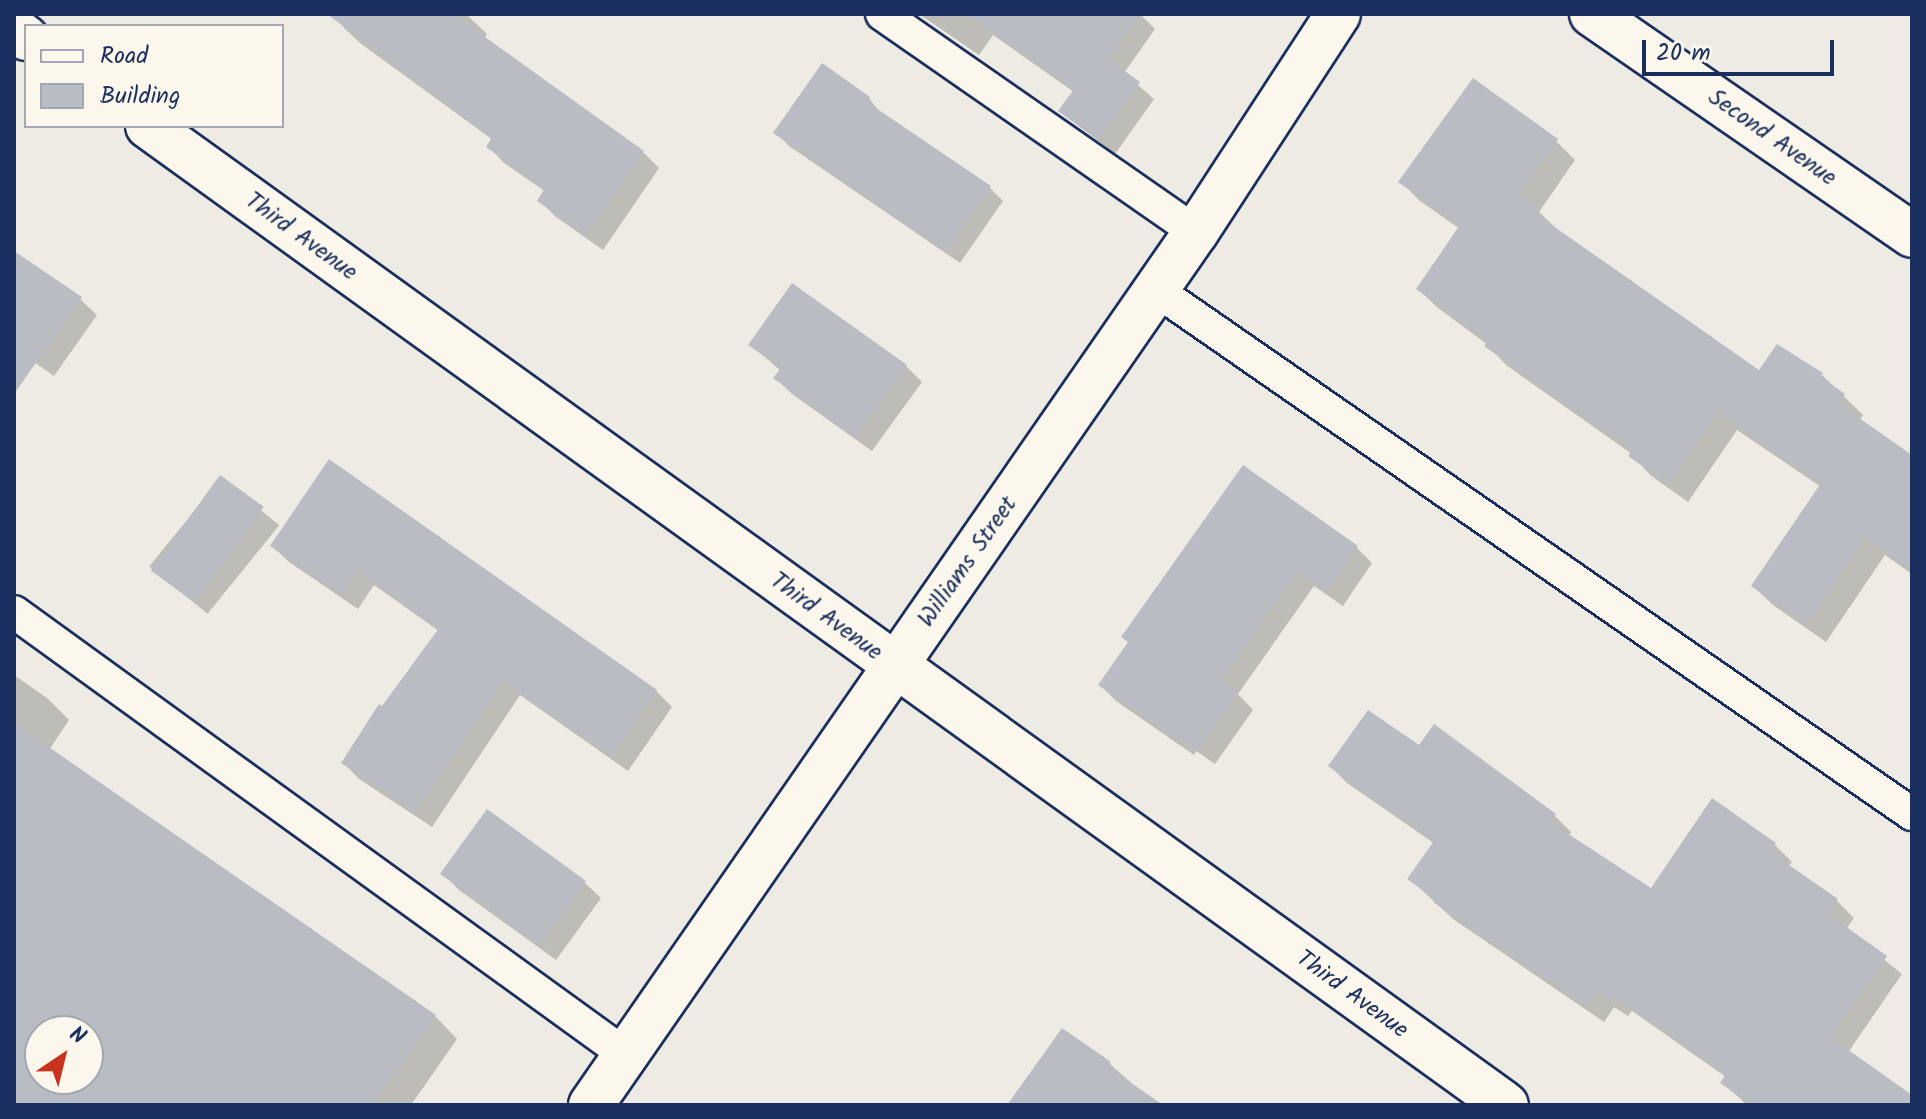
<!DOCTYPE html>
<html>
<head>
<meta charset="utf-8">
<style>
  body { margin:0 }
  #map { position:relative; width:1926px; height:1119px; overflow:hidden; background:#eeebe4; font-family:Kalam,sans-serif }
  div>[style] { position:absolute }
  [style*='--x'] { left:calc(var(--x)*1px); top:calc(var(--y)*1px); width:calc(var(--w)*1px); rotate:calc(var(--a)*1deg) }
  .shadow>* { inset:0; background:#0003; transform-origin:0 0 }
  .building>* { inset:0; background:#b9bcc3; transform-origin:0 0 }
  .roads { filter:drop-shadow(2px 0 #1b2f5e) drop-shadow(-2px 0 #1b2f5e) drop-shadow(0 2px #1b2f5e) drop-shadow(0 -2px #1b2f5e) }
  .service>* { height:32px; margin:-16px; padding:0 16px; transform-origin:16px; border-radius:16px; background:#fbf7ec }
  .minor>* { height:44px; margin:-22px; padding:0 22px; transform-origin:22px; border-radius:22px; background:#fbf7ec }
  span { translate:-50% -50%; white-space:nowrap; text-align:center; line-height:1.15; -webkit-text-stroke:8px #fbf7ec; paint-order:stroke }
  .street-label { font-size:24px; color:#1b2f5e }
  .frame { position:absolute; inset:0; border:16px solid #1b2f5e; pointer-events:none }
  .legend { position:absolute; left:24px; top:24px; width:260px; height:104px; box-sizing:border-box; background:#fbf7ec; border:2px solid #a1a7b3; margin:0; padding:10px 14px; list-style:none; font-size:24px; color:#1b2f5e }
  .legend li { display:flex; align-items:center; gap:16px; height:40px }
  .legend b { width:40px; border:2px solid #a1a7b3 }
  .north { position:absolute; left:24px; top:1015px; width:80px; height:80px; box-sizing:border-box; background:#fbf7ec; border:2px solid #a1a7b3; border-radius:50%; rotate:35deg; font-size:22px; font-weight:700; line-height:32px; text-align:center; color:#1b2f5e }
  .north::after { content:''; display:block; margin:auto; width:28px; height:36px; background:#c8321e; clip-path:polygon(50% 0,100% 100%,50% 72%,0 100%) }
  .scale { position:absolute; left:1642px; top:40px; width:192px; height:36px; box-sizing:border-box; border:4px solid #1b2f5e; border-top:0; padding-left:10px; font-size:24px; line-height:28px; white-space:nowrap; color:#1b2f5e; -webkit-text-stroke:6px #fbf7ec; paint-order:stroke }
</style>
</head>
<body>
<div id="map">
  <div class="shadow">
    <div style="clip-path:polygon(331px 14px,466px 14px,487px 34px,484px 39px,643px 152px,659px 168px,603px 250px,556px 217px,540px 201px,546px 192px,504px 163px,488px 146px,493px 140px,360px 43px,343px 27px,346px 24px)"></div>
    <div style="clip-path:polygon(919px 14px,1140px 14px,1155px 29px,1124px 73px,1154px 99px,1115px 154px,1060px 111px,1074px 92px,993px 35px,979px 55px)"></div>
    <div style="clip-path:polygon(869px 98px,881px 114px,990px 188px,1003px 201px,960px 263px,789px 146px,776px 132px)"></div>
    <div style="clip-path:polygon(1556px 141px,1575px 160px,1539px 212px,1558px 230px,1759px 373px,1821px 374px,1863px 415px,1859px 421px,1912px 458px,1912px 574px,1885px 555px,1826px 642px,1773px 605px,1753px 586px,1821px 487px,1737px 430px,1688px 502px,1650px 475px,1632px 454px,1506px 365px,1488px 345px,1438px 308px,1418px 289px,1460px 229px,1420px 201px,1401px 182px)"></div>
    <div style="clip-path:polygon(14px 253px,80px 299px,97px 315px,54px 376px,14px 348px)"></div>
    <div style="clip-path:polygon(751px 345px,906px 366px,922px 382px,872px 451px,792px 394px,776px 378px,781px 371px)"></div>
    <div style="clip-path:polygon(330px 462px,656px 691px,672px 707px,628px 771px,520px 695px,432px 827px,359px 779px,343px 762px,439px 631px,374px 585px,358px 609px,289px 562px,272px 546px)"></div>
    <div style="left:221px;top:478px;width:75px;height:114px;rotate:39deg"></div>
    <div style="clip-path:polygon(1356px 547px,1372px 563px,1343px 606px,1314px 586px,1238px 694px,1253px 710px,1215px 764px,1196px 751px,1194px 755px,1116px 701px,1100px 685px,1130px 643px,1123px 637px)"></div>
    <div style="clip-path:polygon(evenodd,14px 675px,47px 698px,69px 720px,49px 750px,435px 1016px,457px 1039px,411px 1105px,14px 1105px,14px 675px,40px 1031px,88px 1031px,88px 1079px,40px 1079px,40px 1031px)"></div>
    <div style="clip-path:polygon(1419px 748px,1554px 815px,1571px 832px,1568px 837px,1651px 891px,1713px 801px,1775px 845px,1792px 862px,1788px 867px,1837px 901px,1854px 918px,1846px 929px,1902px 974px,1849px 1051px,1912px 1097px,1912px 1105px,1747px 1105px,1722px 1082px,1726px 1077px,1632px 1011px,1628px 1016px,1614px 1007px,1604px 1022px,1453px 919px,1410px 879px,1435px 844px,1347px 783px,1330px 766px)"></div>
    <div style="clip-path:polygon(443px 874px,584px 882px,601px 898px,556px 960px,459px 890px)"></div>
    <div style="clip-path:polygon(1062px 1031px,1110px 1064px,1156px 1105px,1010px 1105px)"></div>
  </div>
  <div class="building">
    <div style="clip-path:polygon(327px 14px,453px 14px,644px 151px,586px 235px,537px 201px,545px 188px,486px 147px,492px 137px)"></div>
    <div style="clip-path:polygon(967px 14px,1140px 14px,1108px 59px,1140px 82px,1098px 140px,1058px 111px,1074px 89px)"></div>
    <div style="clip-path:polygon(822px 63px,870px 97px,867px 102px,991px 186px,946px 251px,773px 133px)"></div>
    <div style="clip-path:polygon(1473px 78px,1558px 139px,1519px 194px,1540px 209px,1536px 214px,1759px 370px,1777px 344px,1823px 373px,1820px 376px,1845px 394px,1839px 404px,1912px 455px,1912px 570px,1865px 537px,1806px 624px,1751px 586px,1821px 483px,1717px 412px,1668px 484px,1628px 456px,1632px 450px,1484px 346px,1488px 341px,1416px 289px,1460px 225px,1398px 182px)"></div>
    <div style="clip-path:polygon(14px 251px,82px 297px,14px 394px)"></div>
    <div style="clip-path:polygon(792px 283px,907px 365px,855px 437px,773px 378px,781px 368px,748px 345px)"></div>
    <div style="clip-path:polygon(329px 459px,657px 690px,611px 756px,503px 681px,415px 812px,341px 763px,379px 704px,382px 706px,439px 628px,357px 570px,341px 594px,270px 546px)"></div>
    <div style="clip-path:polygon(1243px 465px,1358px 546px,1326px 591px,1297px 571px,1221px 680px,1238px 692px,1198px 750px,1179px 737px,1177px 740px,1098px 685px,1128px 642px,1121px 637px)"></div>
    <div style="left:220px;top:475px;width:54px;height:118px;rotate:36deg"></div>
    <div style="clip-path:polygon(1368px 710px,1419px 745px,1434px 724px,1556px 814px,1550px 822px,1651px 888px,1712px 798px,1776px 843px,1770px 852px,1838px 899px,1828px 914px,1887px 956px,1830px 1037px,1912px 1095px,1912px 1105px,1752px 1105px,1720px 1083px,1726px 1074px,1614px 996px,1610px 1001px,1597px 991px,1586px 1006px,1433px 902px,1435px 899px,1407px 879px,1434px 841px,1328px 766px)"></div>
    <div style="clip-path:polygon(evenodd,14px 723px,436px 1015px,372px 1105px,14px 1105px,14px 723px,40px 1031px,88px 1031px,88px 1079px,40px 1079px,40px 1031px)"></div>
    <div style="left:487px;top:809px;width:122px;height:80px;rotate:36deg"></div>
    <div style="clip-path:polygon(1062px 1028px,1111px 1062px,1108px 1067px,1163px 1105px,1007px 1105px)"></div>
  </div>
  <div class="roads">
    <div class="service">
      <div style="--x:882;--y:14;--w:382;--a:34.8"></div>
      <div style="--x:1156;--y:290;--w:920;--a:34.73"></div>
      <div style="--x:14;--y:612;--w:756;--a:35.9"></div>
    </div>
    <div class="minor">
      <div style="--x:1592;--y:14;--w:389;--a:34.6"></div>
      <div style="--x:14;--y:29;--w:15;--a:37"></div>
      <div style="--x:148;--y:126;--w:1674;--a:35.79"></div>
      <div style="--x:591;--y:1105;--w:1062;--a:-55.28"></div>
      <div style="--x:1196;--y:232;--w:260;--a:-56.9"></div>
    </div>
  </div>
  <div class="street-label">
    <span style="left:1772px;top:138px;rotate:35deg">Second Avenue</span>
    <span style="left:301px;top:237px;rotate:36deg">Third Avenue</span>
    <span style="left:968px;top:562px;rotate:-55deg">Williams Street</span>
    <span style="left:826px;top:617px;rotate:36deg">Third Avenue</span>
    <span style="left:1352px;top:995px;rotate:36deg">Third Avenue</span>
  </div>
  <div class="frame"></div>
  <ul class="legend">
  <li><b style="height:10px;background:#fbf7ec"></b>Road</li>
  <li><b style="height:22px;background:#b9bcc3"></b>Building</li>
  </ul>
  <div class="north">N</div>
  <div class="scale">20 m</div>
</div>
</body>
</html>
